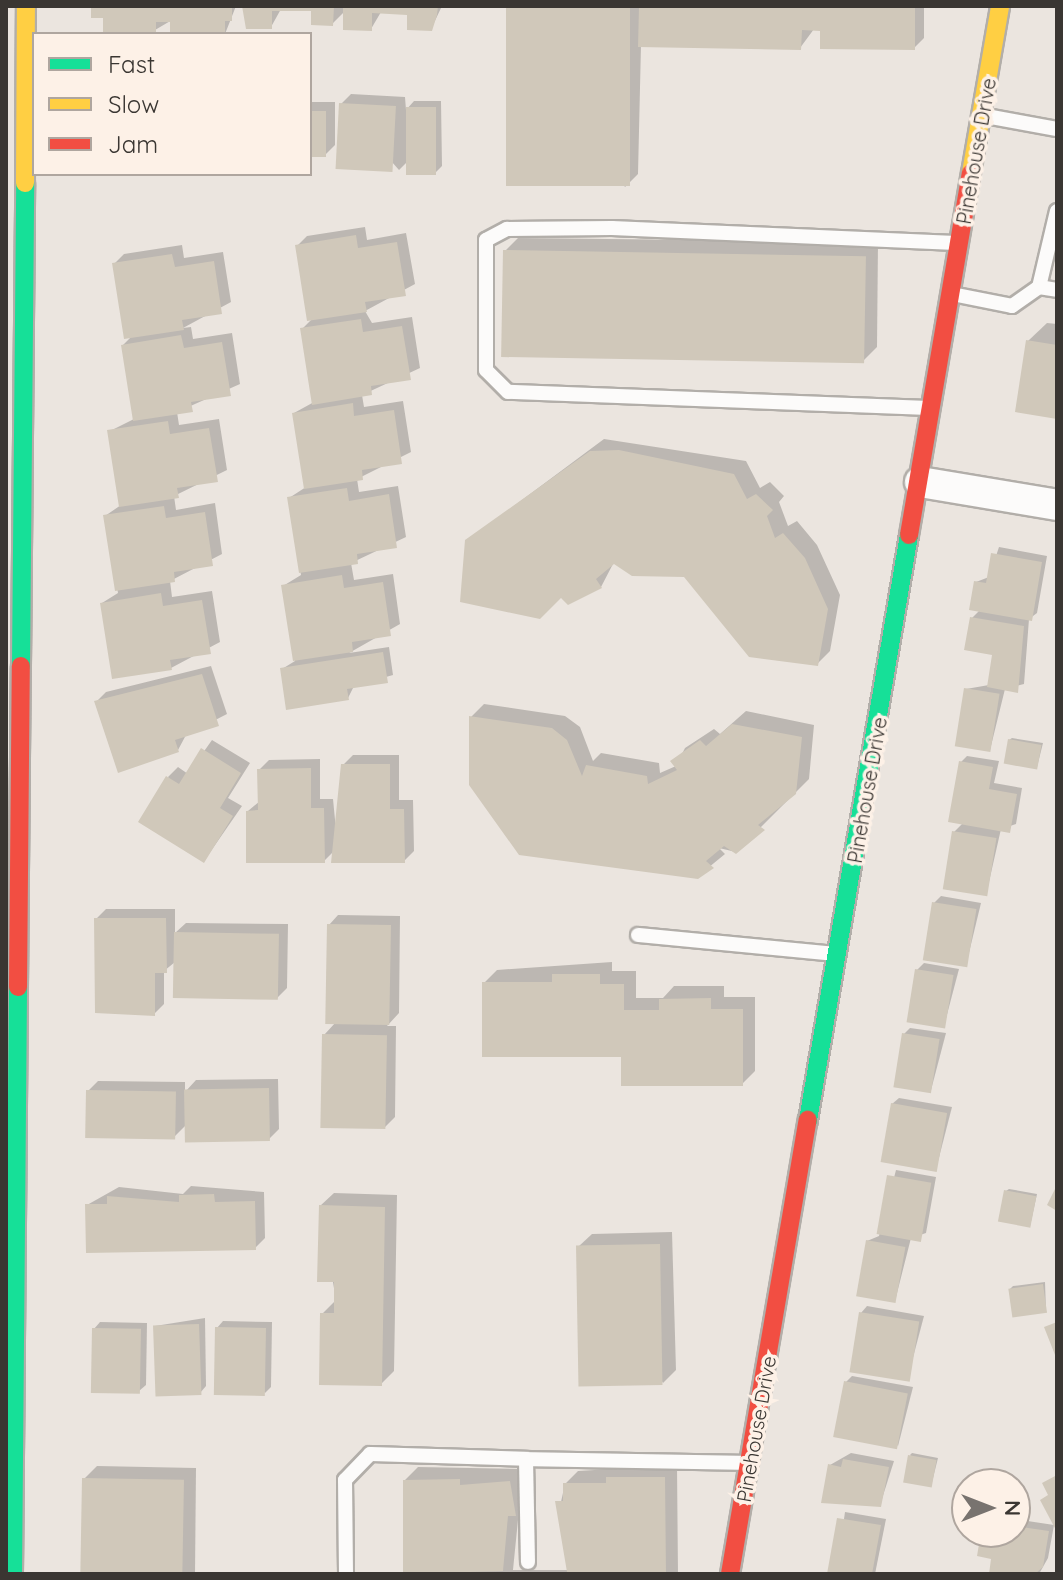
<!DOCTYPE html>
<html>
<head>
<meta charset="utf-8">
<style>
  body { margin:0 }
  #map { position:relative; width:1063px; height:1580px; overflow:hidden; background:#ebe5df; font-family:Quicksand,sans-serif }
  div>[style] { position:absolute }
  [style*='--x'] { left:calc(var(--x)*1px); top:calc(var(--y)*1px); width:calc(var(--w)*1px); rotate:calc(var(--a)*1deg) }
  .shadow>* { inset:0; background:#0003 }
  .building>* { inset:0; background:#d0c8ba; transform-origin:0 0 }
  .roads { filter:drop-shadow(2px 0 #b2aea9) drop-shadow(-2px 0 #b2aea9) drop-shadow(0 2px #b2aea9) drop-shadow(0 -2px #b2aea9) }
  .lane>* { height:14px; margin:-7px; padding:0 7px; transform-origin:7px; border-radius:7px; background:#fcfbfa }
  .street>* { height:30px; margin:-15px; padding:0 15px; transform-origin:15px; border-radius:15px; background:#fcfbfa }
  .fast>* { height:18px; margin:-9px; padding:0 9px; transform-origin:9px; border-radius:9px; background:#16e098 }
  .slow>* { height:18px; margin:-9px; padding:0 9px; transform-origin:9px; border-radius:9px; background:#ffcf43 }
  .jam>* { height:18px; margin:-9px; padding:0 9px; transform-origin:9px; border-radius:9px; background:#f24e42 }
  span { translate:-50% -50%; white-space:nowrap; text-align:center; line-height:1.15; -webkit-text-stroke:7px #fdf1e7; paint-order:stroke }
  .street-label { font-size:20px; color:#3a3632 }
  .frame { position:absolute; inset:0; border:8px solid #3a3632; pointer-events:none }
  .legend { position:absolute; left:32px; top:32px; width:280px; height:144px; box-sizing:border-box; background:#fdf1e7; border:2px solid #afa69f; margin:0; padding:10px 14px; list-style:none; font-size:24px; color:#3a3632 }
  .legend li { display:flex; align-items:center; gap:16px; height:40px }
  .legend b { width:40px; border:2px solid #afa69f }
  .north { position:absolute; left:951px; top:1468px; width:80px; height:80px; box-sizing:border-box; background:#fdf1e7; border:2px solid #afa69f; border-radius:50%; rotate:90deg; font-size:22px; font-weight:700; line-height:32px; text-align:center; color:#3a3632 }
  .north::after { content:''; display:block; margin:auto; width:28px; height:36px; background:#78736f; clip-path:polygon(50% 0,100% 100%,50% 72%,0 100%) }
</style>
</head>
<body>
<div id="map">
  <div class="shadow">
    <div style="clip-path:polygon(93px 6px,236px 6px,225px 34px,172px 34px,172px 20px,155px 30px)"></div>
    <div style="clip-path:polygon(247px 6px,442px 6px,431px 29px,409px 13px,381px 12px,371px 29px,346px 10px,332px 24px,313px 9px,281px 9px,271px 27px)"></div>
    <div style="clip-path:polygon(508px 6px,924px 6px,924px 38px,914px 48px,814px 29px,800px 48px,641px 45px,638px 174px,625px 187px)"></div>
    <div style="clip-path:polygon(351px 94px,405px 97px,406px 110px,414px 101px,441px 101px,442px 166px,436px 172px,409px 160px,399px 170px,341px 104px)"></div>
    <div style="clip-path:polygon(310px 102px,335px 102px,335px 145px,325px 155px,310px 155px)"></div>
    <div style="clip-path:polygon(365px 227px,367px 240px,406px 233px,415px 284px,365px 311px,372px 323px,412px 317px,420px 368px,362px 395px,364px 407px,403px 401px,411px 452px,357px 479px,359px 492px,398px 486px,406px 537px,351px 563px,354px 580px,393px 574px,400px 624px,349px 653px,389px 647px,393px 675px,354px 686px,348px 698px,282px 669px,295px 661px,283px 586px,301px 575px,289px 498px,306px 487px,294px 413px,314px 402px,302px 329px,313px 318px,297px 246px,307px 236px)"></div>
    <div style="clip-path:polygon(518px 238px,878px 242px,877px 347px,864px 360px,505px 251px)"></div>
    <div style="clip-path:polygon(182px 245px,184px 258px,223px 252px,231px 302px,183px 328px,191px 327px,193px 339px,232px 333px,240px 384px,177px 412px,179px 425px,219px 419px,227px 470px,174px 496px,176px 510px,215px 503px,222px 554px,170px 581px,172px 597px,212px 591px,220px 642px,171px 668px,102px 603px,118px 593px,105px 516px,121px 505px,110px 431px,134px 419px,123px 345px,132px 336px,114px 264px,124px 254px)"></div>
    <div style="clip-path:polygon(1047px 323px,1057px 324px,1057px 417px,1028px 341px)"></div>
    <div style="clip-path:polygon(604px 439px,746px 461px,760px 488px,770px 482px,784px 496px,779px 502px,788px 526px,797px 521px,817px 545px,840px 595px,830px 651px,817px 664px,685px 575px,614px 562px,601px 587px,561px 596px,467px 541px)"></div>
    <div style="clip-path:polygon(999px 547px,1047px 556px,1037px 613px,1029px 619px,1024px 684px,1005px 689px,990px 750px,966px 689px,989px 685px,994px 653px,972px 618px,980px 610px,976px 582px,989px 577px)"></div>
    <div style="clip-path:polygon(211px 666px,227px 714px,186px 735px,178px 750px,96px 702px,106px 692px)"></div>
    <div style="clip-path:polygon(484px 704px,565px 716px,580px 727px,593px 761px,601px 753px,659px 763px,660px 773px,676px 766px,685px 748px,714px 729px,720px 734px,746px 711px,814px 725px,809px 779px,736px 852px,719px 848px,725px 854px,697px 877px,471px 717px)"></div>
    <div style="clip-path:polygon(1012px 738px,1043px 743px,1037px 767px,1009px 740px)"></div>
    <div style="clip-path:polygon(212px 740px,250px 763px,228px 798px,242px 806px,204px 861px,168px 777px,178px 767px,188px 774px)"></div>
    <div style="clip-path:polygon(353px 755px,399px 755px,399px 800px,413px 800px,414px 851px,404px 861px,335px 850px,324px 861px,248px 811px,260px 801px,259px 770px,269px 760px,320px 759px,320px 799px,333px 799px,336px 830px,343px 765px)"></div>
    <div style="clip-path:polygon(967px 756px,999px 761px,994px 783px,1022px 788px,1016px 824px,1001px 829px,986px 895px,954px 832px,963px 823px,961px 762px)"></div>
    <div style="clip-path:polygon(941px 896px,981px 903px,966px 965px,934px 903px)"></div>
    <div style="clip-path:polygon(106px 909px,175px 909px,175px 933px,186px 923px,288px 924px,287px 988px,277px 998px,175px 962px,164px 971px,164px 1004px,154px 1014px,96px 919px)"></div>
    <div style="clip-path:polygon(338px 915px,400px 916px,399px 1013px,387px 1026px,396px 1026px,395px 1117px,385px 1127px,324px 1035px,336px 1022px,329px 925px)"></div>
    <div style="clip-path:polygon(612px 962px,612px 971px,636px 971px,636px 998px,663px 998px,674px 986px,724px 986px,724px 997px,755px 997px,755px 1071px,742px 1084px,623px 1055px,484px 983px,497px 970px)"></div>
    <div style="clip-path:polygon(924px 963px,959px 969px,944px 1026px,917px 970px)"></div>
    <div style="clip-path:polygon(910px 1028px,946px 1033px,931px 1090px,904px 1034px)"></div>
    <div style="clip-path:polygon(278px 1079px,279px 1129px,269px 1139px,187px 1124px,174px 1137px,88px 1091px,98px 1081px,185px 1082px,185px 1092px,196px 1080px)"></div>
    <div style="clip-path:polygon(899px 1098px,952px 1107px,936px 1169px,892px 1104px)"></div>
    <div style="clip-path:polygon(896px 1170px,936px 1177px,926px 1233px,911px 1238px,895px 1301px,867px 1241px,879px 1236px)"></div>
    <div style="clip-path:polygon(191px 1186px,264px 1192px,265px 1238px,255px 1248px,87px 1205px,119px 1187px,183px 1194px)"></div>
    <div style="clip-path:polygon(1009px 1189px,1037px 1194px,1030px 1226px,1006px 1191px)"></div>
    <div style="clip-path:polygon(334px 1193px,397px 1195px,394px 1371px,381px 1384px,322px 1314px,336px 1300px,320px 1206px)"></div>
    <div style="clip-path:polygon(672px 1232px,676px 1370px,663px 1383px,578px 1247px,592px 1234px)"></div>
    <div style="clip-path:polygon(1045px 1282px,1046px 1311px,1010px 1289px,1013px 1286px)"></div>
    <div style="clip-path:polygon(867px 1306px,924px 1316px,907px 1380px,861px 1313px)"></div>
    <div style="clip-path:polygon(205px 1318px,206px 1386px,200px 1393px,155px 1326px)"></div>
    <div style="clip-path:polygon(223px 1321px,272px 1322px,271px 1387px,265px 1393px,217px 1328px)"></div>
    <div style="clip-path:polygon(100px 1322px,147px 1323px,146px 1385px,139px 1391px,94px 1329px)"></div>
    <div style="clip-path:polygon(852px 1376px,913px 1387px,898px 1446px,846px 1382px)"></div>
    <div style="clip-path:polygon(851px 1453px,894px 1461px,880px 1505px,830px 1465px)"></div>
    <div style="clip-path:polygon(912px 1453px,938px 1458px,931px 1486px,910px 1455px)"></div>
    <div style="clip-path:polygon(677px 1465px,678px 1574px,407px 1574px,405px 1480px,418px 1467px,523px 1469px,528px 1502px,519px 1510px,513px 1570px,570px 1570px,558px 1515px,565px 1484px,578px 1471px)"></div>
    <div style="clip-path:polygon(97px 1466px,196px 1468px,195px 1574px,83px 1574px,84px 1479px)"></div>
    <div style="clip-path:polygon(845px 1512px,886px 1519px,875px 1574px,836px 1574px)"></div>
    <div style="clip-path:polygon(1015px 1519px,1054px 1525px,1048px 1558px,1039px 1574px,991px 1574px,994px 1557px,983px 1532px,1015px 1532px)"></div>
  </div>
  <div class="building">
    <div style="clip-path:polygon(91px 6px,232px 6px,232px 21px,225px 21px,225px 34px,170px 34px,170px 22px,156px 22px,156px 32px,103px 32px,103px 18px,91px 18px)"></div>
    <div style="clip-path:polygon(242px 6px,334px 6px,333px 26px,311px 25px,311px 11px,272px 11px,272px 29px,246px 29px)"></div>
    <div style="clip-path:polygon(343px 6px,438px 6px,437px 15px,432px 31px,407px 30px,407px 15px,372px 13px,372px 31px,343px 30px)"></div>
    <div style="left:506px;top:6px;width:124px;height:180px"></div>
    <div style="clip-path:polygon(639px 6px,915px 6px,915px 50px,820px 49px,820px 31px,802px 30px,801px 50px,638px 47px)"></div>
    <div style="left:339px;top:103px;width:57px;height:66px;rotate:3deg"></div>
    <div style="left:406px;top:107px;width:30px;height:68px"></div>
    <div style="left:310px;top:111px;width:16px;height:46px"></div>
    <div style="clip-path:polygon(356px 235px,358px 248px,397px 242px,406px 296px,365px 302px,367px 312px,307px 321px,295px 245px)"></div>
    <div style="left:503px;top:250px;width:363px;height:107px;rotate:1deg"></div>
    <div style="clip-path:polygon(172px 254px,175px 267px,214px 261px,222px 314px,182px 320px,184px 330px,124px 339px,112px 263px)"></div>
    <div style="clip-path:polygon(361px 319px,363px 332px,402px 326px,411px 380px,371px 386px,372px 395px,312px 405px,300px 328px)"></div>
    <div style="clip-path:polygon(181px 335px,184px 348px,222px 342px,231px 396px,191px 402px,193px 412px,133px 421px,121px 345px)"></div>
    <div style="clip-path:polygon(1026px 340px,1057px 345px,1057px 419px,1015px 412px)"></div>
    <div style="clip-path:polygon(353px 403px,354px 416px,394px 410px,402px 464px,362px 470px,363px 480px,304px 489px,292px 413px)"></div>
    <div style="clip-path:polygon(168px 421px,170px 434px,209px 428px,218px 482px,177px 488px,179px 498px,119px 507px,107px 430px)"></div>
    <div style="clip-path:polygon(619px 450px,734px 474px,747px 499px,756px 494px,773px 510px,767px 516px,775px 538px,783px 533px,805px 558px,828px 609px,818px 666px,749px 657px,684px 577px,632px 576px,614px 564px,596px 579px,602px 588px,568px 605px,561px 598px,540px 619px,460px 602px,465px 540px,590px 451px)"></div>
    <div style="clip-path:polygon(347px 488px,349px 501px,389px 494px,397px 548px,357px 554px,358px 564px,299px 573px,287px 497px)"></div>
    <div style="clip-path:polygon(164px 506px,166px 518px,205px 512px,213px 566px,174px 572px,175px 582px,115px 591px,103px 515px)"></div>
    <div style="clip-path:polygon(991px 553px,1042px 562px,1032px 621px,969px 610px,974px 581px,986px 583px)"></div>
    <div style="clip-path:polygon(342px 575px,344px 588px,383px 582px,391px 636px,352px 642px,353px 652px,293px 661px,281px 585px)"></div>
    <div style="clip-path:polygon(161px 593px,163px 606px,202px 600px,211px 654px,170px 660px,172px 670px,112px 679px,100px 603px)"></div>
    <div style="clip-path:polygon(970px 617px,1024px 626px,1018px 693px,987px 687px,992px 655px,964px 650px)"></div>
    <div style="clip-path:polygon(383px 652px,388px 683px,347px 689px,349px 700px,286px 710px,280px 668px)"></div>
    <div style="clip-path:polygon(202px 674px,219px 726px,175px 740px,179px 752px,118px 773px,94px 701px)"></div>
    <div style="left:964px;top:688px;width:36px;height:59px;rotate:9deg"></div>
    <div style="clip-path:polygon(469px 716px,552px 728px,567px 740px,582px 776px,586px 765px,647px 776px,648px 784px,677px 770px,670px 761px,700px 740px,706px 746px,732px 724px,802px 737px,796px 794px,758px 825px,765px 830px,736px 854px,724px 846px,706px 861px,714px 868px,698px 879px,519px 855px,469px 785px)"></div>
    <div style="left:1008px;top:739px;width:34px;height:25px;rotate:10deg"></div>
    <div style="clip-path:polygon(201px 748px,241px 773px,220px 808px,233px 816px,204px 863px,138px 822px,166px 776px,179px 784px)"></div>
    <div style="clip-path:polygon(959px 761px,993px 767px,989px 789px,1017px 794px,1010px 833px,948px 822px)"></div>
    <div style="clip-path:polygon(341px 764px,390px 764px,390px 809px,404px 809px,405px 863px,331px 863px)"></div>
    <div style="clip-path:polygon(311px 768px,311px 808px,324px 808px,325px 863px,246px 863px,246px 811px,258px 810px,257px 769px)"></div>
    <div style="left:952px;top:831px;width:45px;height:59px;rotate:9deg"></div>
    <div style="left:932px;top:902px;width:45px;height:59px;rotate:9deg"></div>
    <div style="clip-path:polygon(94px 918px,166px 918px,167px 973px,155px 973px,155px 1016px,95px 1013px)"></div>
    <div style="left:327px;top:924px;width:64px;height:100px;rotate:1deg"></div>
    <div style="left:174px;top:932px;width:105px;height:66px;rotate:1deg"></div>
    <div style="left:915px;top:969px;width:39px;height:54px;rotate:9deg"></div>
    <div style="clip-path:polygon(552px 974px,600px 974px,600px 984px,624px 984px,624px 1010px,659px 1010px,659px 999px,711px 998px,711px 1009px,743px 1009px,743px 1086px,621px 1086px,621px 1057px,482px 1057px,482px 982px,552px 982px)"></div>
    <div style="left:902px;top:1033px;width:38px;height:55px;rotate:9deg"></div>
    <div style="left:322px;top:1034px;width:65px;height:94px;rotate:1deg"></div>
    <div style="left:269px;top:1088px;width:53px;height:85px;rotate:89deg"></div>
    <div style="left:86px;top:1090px;width:90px;height:48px;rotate:1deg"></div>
    <div style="left:891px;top:1103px;width:57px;height:60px;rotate:10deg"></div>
    <div style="left:887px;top:1175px;width:45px;height:60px;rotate:10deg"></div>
    <div style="clip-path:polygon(1057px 1185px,1057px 1211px,1047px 1205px)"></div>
    <div style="left:1004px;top:1190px;width:33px;height:32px;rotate:11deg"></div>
    <div style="clip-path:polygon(214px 1194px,215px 1202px,255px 1201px,256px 1250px,86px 1253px,85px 1204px,107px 1204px,107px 1196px,179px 1202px,179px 1195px)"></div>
    <div style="clip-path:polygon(319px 1205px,385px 1207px,382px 1386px,319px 1385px,320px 1313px,334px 1313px,334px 1282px,317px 1282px)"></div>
    <div style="left:866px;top:1240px;width:40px;height:57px;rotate:10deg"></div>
    <div style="left:660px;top:1244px;width:141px;height:84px;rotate:89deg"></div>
    <div style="left:1043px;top:1284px;width:29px;height:35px;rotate:82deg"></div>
    <div style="left:859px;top:1312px;width:61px;height:61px;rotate:9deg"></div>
    <div style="clip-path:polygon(1057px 1322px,1057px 1360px,1044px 1327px)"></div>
    <div style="left:199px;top:1324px;width:71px;height:46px;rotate:88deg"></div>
    <div style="left:215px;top:1327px;width:51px;height:68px;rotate:1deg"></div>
    <div style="left:92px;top:1328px;width:49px;height:65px;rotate:1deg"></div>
    <div style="left:844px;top:1381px;width:65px;height:57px;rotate:11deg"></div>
    <div style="left:908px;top:1455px;width:29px;height:28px;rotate:10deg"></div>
    <div style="clip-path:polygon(843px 1459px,889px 1467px,881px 1507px,821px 1503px,828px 1464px,841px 1467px)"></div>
    <div style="clip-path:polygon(1057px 1475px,1057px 1532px,1040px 1500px,1048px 1495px,1042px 1483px)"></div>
    <div style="clip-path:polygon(606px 1477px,665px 1477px,666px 1574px,567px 1572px,555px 1501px,563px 1501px,563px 1483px,606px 1483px)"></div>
    <div style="left:82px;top:1478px;width:102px;height:96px;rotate:1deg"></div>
    <div style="clip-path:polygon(460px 1479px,460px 1485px,510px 1481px,516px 1516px,508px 1516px,503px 1571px,403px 1574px,403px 1480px)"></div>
    <div style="clip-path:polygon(837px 1518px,881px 1525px,872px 1574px,827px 1574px)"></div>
    <div style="clip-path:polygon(1015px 1526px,1049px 1531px,1043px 1567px,1035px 1574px,989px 1574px,991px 1559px,977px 1556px,981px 1532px,1015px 1532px)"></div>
  </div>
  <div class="roads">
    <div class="lane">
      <div style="--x:986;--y:116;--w:72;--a:10.4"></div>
      <div style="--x:1039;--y:287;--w:18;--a:9"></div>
      <div style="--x:952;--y:294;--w:61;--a:11.3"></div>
      <div style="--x:1012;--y:306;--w:33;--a:-35"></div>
      <div style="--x:1039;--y:287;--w:78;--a:-76.7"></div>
      <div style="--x:928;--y:408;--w:420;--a:-177.8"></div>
      <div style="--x:508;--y:392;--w:31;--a:-135"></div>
      <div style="--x:486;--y:370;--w:130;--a:-90"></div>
      <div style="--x:486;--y:240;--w:24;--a:-28"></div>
      <div style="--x:507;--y:229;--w:105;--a:-0.5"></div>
      <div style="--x:612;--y:228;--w:344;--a:2.5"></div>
      <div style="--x:638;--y:935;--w:197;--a:5.5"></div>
      <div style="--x:526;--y:1459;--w:220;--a:1"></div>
      <div style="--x:346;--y:1574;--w:94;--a:-90.6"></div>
      <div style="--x:345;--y:1480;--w:36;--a:-46"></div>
      <div style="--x:370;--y:1454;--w:156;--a:1.8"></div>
      <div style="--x:526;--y:1459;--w:103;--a:88.9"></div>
    </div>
    <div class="street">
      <div style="--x:920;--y:482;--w:139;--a:9.5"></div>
    </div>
    <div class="fast">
      <div style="--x:21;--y:666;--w:483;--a:-89.5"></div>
      <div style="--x:808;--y:1120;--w:594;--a:-80.2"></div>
      <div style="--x:13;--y:1574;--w:587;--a:-89.51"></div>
    </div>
    <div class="slow">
      <div style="--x:971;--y:173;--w:169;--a:-80.1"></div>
      <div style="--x:25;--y:183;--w:177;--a:-89.7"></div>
    </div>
    <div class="jam">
      <div style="--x:909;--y:535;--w:367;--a:-80.3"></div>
      <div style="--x:18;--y:987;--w:321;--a:-89.5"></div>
      <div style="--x:730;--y:1574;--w:461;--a:-80.3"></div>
    </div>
  </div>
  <div class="street-label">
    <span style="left:976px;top:151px;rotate:-80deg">Pinehouse Drive</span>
    <span style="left:867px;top:790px;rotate:-80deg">Pinehouse Drive</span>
    <span style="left:756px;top:1429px;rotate:-80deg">Pinehouse Drive</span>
  </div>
  <div class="frame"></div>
  <ul class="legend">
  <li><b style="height:10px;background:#16e098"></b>Fast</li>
  <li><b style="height:10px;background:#ffcf43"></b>Slow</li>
  <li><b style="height:10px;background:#f24e42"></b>Jam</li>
  </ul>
  <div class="north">N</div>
</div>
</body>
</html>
